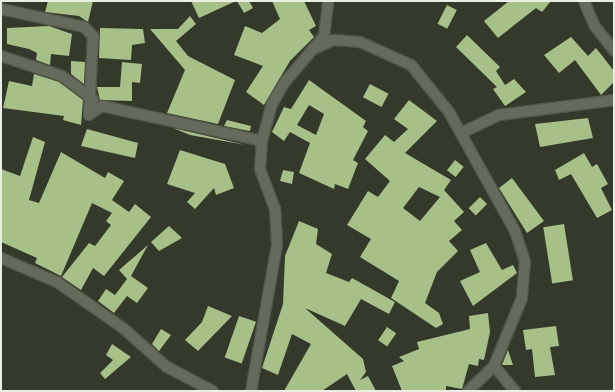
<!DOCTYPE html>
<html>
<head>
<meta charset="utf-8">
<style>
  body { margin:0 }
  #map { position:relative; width:615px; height:392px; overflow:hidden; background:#33392b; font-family:"Work Sans",sans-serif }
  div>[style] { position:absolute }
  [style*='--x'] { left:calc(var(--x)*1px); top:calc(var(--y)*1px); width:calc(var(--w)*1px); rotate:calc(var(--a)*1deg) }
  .building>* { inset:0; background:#a6c087; transform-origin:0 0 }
  .roads { filter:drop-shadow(1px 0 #51574a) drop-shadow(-1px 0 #51574a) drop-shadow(0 1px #51574a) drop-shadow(0 -1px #51574a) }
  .minor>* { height:10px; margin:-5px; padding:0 5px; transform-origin:5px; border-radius:5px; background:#646b5c }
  span { translate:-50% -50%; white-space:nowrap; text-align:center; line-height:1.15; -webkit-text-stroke:5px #1c1f19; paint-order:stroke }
  .frame { position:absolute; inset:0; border:2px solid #eaefe6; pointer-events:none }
</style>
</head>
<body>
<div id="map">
  <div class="building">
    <div style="clip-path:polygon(48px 1px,93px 1px,88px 22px,79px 16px,45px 12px)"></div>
    <div style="clip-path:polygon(191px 1px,236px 1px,199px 18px)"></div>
    <div style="clip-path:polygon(237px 1px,249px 1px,253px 8px,244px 13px)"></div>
    <div style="clip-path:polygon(272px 1px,304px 1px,316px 26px,309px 30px,314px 37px,290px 61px,264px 105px,246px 92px,263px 66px,234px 55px,245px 26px,262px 33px,280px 19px)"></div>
    <div style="clip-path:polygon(509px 1px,551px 1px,542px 12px,536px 8px,498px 38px,484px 21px)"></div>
    <div style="left:447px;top:5px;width:11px;height:21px;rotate:27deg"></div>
    <div style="clip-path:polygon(190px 16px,196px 24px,176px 41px,188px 56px,235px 80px,218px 124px,167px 113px,185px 70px,150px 29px,178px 29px)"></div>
    <div style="clip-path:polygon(49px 26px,72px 34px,69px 56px,51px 54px,50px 65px,36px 60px,37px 53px,29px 49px,7px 44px,7px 28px)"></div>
    <div style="clip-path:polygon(100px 28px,143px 29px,145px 43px,132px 45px,131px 60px,99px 58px)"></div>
    <div style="clip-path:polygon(467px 35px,500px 67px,496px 71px,505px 85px,514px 79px,526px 92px,505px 106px,493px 89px,497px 87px,456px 47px)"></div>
    <div style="clip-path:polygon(571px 37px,588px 56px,596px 48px,614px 71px,614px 82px,601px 95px,575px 60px,559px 73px,544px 55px)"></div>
    <div style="clip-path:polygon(71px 61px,85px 62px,84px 84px,71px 74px)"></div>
    <div style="clip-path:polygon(122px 62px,142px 64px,140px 83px,132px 82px,132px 101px,100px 100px,97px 87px,120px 87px)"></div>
    <div style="clip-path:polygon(34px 74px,59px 82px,83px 100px,81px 125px,63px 120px,64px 116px,3px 108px,9px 81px,32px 86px)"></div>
    <div style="clip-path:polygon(evenodd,309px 80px,366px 121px,363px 127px,368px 131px,353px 160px,358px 163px,348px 189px,335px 184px,334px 189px,299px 173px,310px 143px,290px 132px,284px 141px,272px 132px,284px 107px,291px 109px,309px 80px,309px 105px,324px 114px,316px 135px,297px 125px,309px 105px)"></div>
    <div style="left:370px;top:84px;width:21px;height:15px;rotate:28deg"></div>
    <div style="clip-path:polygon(evenodd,409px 100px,437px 121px,405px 153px,451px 180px,444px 190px,464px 212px,454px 221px,462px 230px,449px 241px,458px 251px,437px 272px,425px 303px,439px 313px,443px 324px,436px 328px,391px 298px,399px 281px,360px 257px,371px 239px,347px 225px,368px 191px,378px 197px,390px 181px,365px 159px,385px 135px,394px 142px,408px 129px,394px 119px,409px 100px,419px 187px,440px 197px,420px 221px,403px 208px,419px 187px)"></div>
    <div style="clip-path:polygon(588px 118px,593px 138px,540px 147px,535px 124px)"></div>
    <div style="clip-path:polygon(227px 120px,251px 126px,250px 131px,224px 126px)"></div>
    <div style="clip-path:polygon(173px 128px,246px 145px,190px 135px)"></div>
    <div style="clip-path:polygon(87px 129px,138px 143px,135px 158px,81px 146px)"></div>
    <div style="clip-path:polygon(33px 137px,45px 142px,29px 200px,39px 203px,61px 152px,105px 178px,108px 172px,124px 181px,112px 200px,129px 212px,135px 204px,151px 217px,104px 276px,93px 268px,81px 290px,62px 277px,89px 243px,95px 246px,111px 225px,106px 221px,112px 213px,92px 203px,61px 276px,35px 263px,37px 258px,1px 242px,1px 169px,20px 176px)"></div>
    <div style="clip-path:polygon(180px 150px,225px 164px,234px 188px,216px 195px,214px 188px,195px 209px,187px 202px,195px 193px,167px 184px)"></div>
    <div style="clip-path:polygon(584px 153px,592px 167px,597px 164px,608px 184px,601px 188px,612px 210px,597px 218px,571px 174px,559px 180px,555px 170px)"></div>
    <div style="left:455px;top:160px;width:11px;height:13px;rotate:38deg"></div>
    <div style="clip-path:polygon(283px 170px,294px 172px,292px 184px,280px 181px)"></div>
    <div style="clip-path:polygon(512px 178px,544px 221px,527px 233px,499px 188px)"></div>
    <div style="left:480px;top:197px;width:10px;height:16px;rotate:45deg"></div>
    <div style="clip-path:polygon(299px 221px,318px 229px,316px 244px,332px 254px,326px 273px,349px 282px,352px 278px,395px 302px,389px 314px,361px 299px,345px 326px,305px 308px,363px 359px,366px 372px,360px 380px,368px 376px,376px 391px,356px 391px,347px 374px,322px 391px,284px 391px,311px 344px,292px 334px,278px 375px,262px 368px,283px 304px,285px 256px)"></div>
    <div style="left:564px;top:224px;width:57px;height:21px;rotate:81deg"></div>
    <div style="clip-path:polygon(169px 226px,182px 238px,159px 251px,151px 242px)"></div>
    <div style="clip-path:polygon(486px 243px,502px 270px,513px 265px,517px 273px,473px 306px,460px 281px,480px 272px,470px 250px)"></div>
    <div style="clip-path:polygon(148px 245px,131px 276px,148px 288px,137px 303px,127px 296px,114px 313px,98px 301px,106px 289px,115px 295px,127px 279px,119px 270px)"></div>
    <div style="clip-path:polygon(208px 306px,232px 316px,198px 351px,185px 340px,202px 322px)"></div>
    <div style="clip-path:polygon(488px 313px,490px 332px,484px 360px,479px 359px,478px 366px,469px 364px,462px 389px,446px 386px,446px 390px,402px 391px,392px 366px,404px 361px,399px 357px,419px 349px,417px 342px,470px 329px,469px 316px)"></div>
    <div style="left:239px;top:316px;width:18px;height:44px;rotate:19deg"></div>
    <div style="clip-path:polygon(556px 326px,559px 346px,550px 347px,555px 375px,535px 377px,532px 349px,526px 350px,523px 330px)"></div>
    <div style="left:387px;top:327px;width:11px;height:16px;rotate:34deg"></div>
    <div style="clip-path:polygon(161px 329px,171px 335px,159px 351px,152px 344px)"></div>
    <div style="clip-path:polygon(112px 344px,131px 357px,105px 379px,100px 373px,113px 360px,106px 355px)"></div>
    <div style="clip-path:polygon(508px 350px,513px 365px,502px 365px)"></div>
  </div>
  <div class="roads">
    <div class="minor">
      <div style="--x:584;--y:1;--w:26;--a:67"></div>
      <div style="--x:594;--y:25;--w:33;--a:52"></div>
      <div style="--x:1;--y:9;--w:85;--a:12.2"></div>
      <div style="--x:84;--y:27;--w:13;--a:45"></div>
      <div style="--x:93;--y:36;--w:79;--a:92.9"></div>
      <div style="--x:316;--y:48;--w:19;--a:-25"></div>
      <div style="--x:333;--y:40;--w:27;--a:4"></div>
      <div style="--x:360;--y:42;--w:56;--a:24.3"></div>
      <div style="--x:411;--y:65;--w:60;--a:51"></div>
      <div style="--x:449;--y:112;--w:136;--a:61"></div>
      <div style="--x:515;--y:231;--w:33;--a:72"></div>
      <div style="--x:525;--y:262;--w:36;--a:95"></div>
      <div style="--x:522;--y:298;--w:74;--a:112.4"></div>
      <div style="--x:494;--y:366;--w:36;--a:136"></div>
      <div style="--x:1;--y:56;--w:64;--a:18.2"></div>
      <div style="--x:62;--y:76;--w:39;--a:37"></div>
      <div style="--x:89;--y:115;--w:16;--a:-35"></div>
      <div style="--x:102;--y:106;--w:164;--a:12.3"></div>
      <div style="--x:461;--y:133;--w:42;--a:-25.3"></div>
      <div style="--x:499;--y:115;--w:116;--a:-7.4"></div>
      <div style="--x:1;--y:258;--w:61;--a:23.2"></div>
      <div style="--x:57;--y:282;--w:80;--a:34.9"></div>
      <div style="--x:123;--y:328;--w:59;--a:41.6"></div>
      <div style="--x:167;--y:367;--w:52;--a:27.6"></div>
      <div style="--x:494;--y:366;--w:33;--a:50"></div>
      <div style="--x:251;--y:391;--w:148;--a:-79.9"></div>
      <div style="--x:277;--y:245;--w:36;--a:-93"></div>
      <div style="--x:275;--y:209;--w:43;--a:-110.6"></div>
      <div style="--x:260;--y:169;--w:28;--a:-86"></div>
      <div style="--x:262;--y:141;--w:38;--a:-75"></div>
      <div style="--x:272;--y:104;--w:24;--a:-60"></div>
      <div style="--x:284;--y:83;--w:62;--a:-49.6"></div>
      <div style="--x:324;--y:36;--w:35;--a:-83"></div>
    </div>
  </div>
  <div class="frame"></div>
</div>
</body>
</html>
